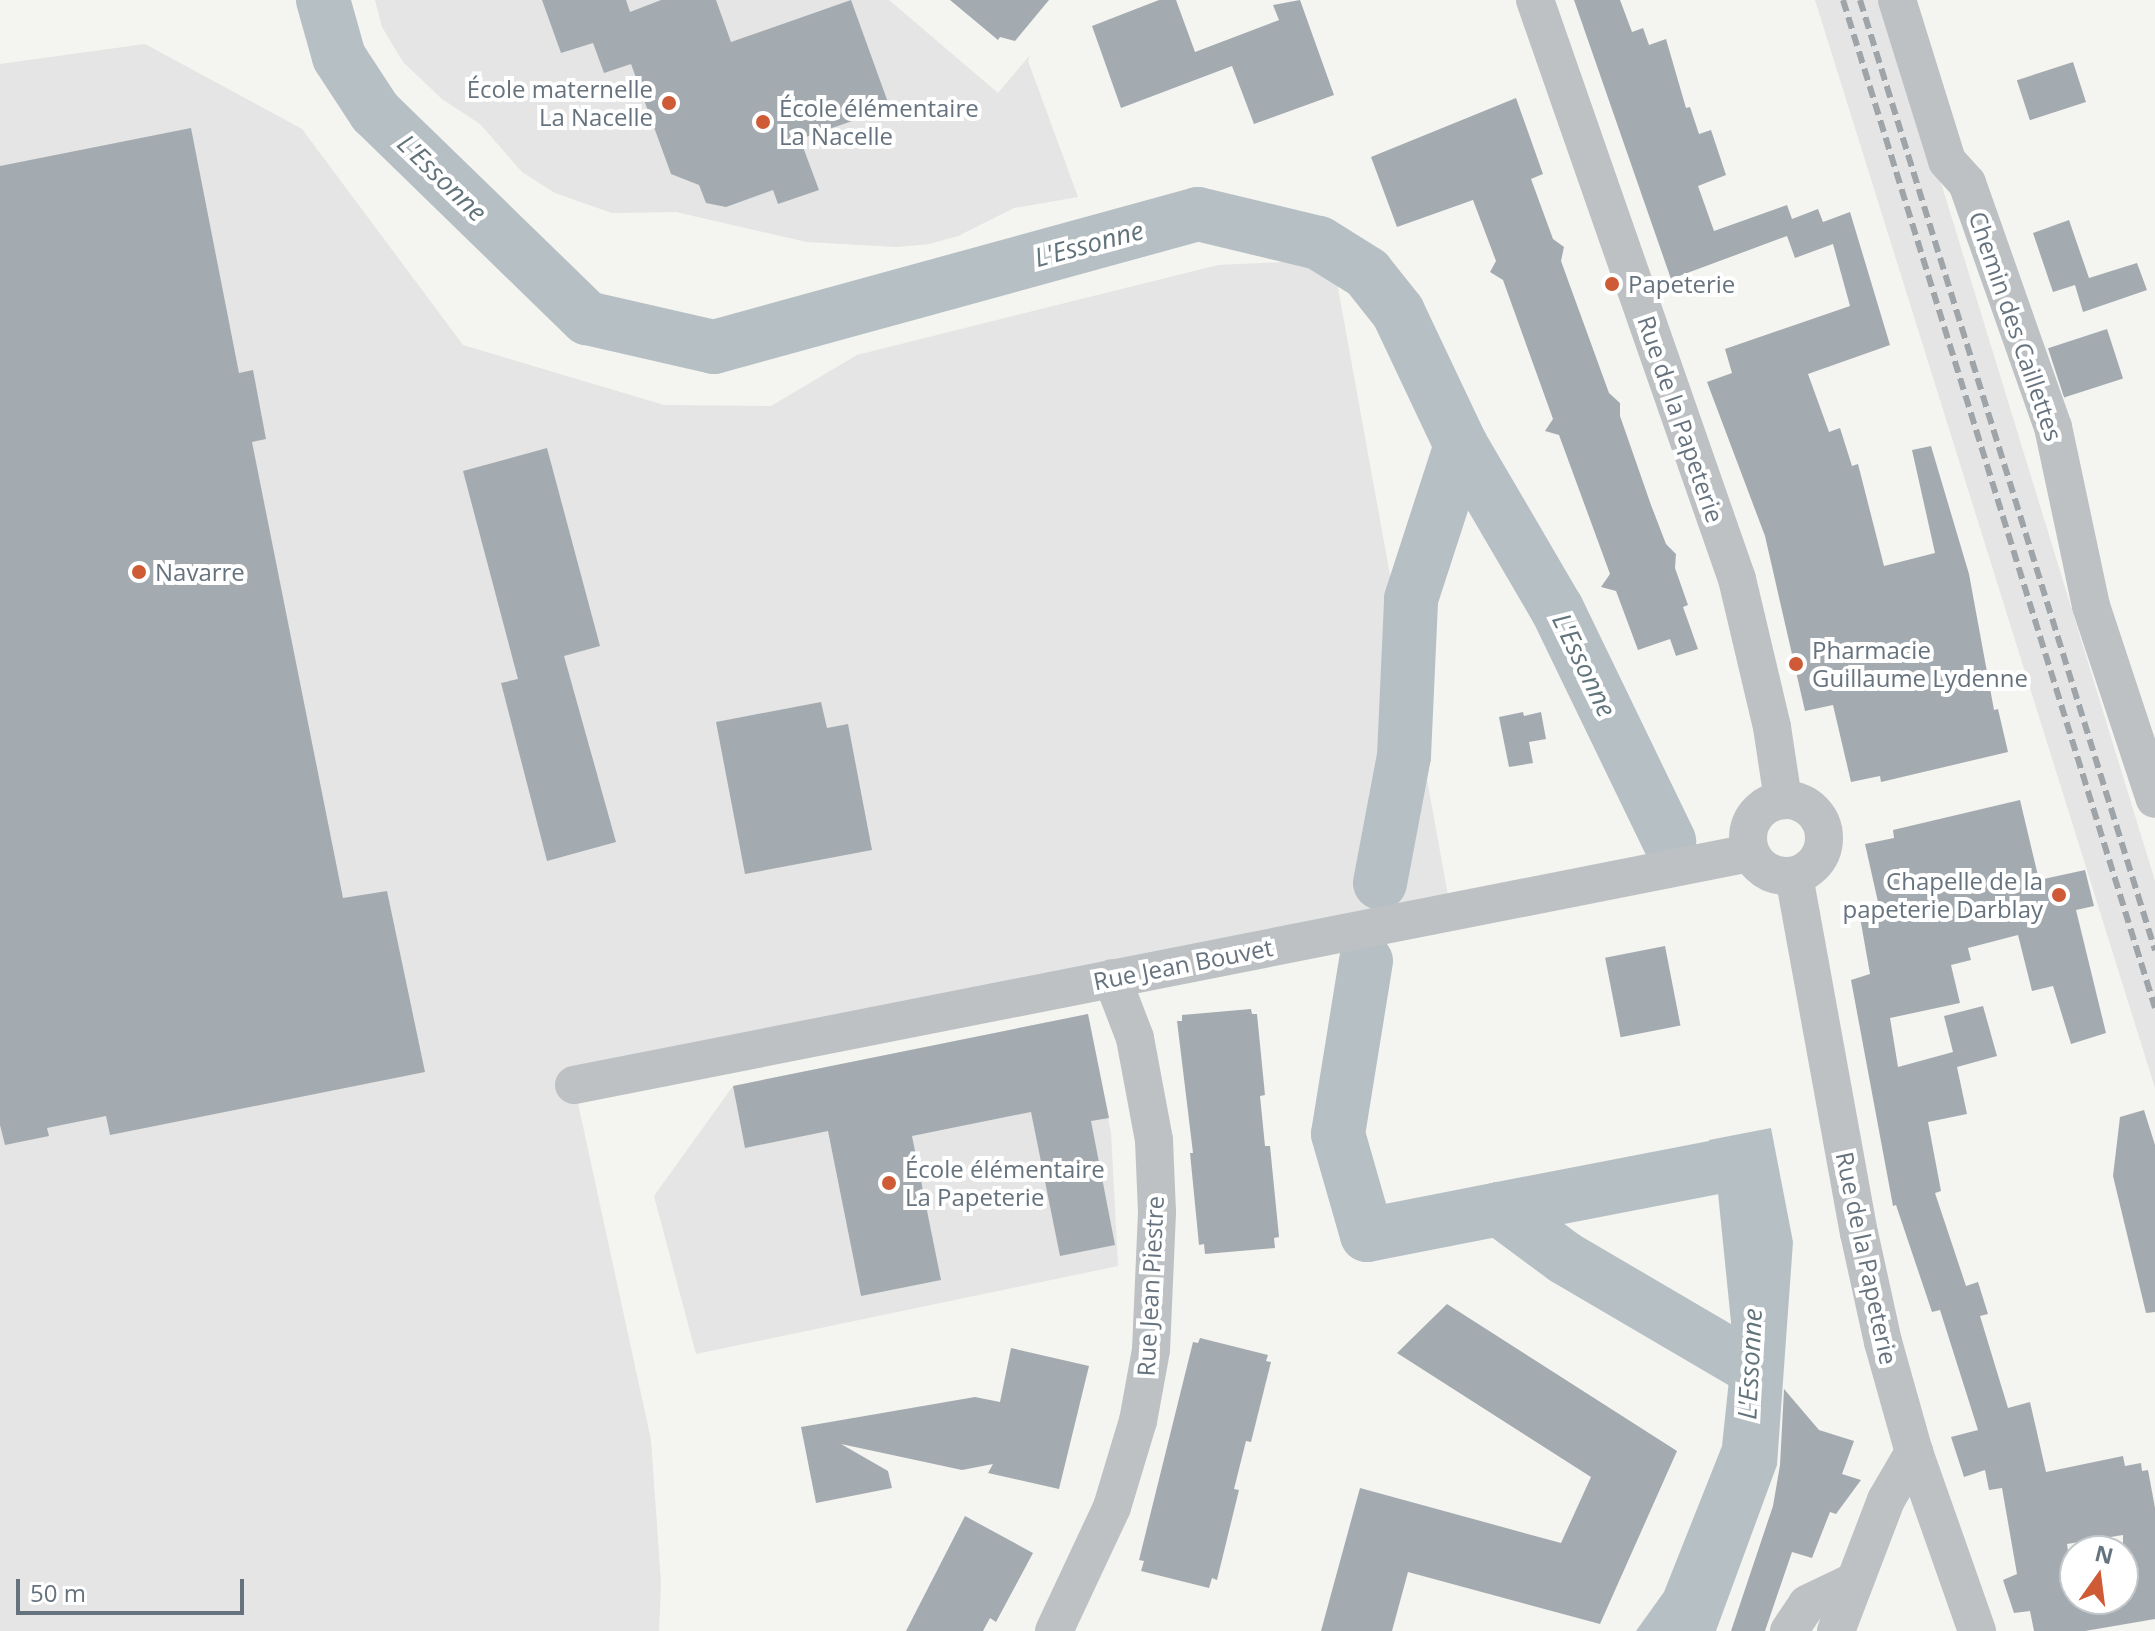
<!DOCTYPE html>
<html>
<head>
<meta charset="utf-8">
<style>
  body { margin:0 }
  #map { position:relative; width:2155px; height:1631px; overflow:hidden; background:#f4f4f0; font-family:"Open Sans",sans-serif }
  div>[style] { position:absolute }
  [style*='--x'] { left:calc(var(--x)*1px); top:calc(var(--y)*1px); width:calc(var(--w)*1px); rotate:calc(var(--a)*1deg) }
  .built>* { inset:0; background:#e4e5e4 }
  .water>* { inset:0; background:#b6c0c4 }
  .river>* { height:54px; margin:-27px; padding:0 27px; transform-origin:27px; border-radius:27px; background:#b6c0c4 }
  .building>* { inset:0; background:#a4abb0; transform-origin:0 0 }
  .minor>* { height:38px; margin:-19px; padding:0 19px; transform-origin:19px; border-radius:19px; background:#bdc1c4 }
  .minor>.ring { margin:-19px; padding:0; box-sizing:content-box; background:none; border:38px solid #bdc1c4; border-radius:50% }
  .rail>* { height:6px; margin-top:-3px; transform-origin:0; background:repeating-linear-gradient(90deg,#9fa4a9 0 12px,transparent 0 18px) }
  .dots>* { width:22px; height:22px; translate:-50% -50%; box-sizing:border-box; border:4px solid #fff; border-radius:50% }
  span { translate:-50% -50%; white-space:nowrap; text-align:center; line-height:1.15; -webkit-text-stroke:8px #fff; paint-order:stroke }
  .poi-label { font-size:24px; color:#66737e }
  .right { translate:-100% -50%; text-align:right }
  .left { translate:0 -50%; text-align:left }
  .street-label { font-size:24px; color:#66737e }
  .water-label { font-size:26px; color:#62747b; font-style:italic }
  .north { position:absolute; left:2059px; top:1535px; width:80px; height:80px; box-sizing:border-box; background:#fff; border:2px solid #c2c7cb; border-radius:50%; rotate:14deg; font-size:22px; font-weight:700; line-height:32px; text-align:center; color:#66737e }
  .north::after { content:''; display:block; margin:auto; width:28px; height:36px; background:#ce5b36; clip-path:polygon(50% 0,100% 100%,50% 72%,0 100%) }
  .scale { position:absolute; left:16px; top:1579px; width:228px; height:36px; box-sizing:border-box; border:4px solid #66737e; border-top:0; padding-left:10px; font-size:24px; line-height:28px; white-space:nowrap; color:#66737e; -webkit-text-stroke:6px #fff; paint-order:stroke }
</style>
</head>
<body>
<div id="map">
  <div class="built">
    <div style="clip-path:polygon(375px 0,889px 0,998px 93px,1030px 55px,1028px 61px,1078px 197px,1014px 208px,958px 236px,929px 244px,897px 247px,807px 242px,676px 212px,612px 213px,555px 193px,522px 172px,480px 124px,442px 99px,403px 62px,382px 27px)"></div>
    <div style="clip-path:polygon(1815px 0,1885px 0,2155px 881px,2155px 1088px)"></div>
    <div style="clip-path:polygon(145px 44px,302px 129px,463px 345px,664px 405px,771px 406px,857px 355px,1218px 265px,1306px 261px,1336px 277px,1451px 912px,574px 1085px,651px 1440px,661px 1583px,659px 1631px,0 1631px,0 64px)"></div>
    <div style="clip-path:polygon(1088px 1014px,1111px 1133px,1118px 1266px,696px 1354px,654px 1196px,733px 1086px)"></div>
  </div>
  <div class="water">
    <div style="clip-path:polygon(1771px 1128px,1793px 1242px,1777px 1465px,1716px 1631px,1636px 1631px,1664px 1592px,1722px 1446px,1733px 1342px,1718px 1193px,1709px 1140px)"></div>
  </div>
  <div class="river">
    <div style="--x:323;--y:0;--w:59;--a:74.3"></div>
    <div style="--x:339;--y:57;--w:66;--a:56.8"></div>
    <div style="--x:375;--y:112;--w:296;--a:44.2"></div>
    <div style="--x:587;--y:318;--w:130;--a:12.9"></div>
    <div style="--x:714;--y:347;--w:502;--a:-15.37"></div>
    <div style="--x:1198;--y:214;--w:124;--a:13.5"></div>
    <div style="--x:1319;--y:243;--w:57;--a:32"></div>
    <div style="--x:1367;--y:273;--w:50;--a:51.5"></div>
    <div style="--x:1398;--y:312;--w:147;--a:64.7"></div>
    <div style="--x:1461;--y:445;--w:190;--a:59.7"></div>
    <div style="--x:1557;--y:609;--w:258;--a:64.2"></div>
    <div style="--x:1380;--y:883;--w:129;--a:-79.3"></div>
    <div style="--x:1404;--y:756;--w:157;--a:-87.4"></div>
    <div style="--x:1411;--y:599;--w:162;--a:-72"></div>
    <div style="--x:1366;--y:961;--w:175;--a:99.2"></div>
    <div style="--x:1338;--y:1134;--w:105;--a:74"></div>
    <div style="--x:1367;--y:1235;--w:135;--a:-11.1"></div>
    <div style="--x:1499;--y:1209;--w:82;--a:36.6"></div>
    <div style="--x:1565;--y:1258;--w:219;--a:30.4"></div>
    <div style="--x:1499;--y:1209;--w:248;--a:-10.9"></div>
  </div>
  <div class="building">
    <div style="clip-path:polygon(542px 0,626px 0,630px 12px,661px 0,716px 0,731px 42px,851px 0,890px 108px,800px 139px,819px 190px,778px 204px,773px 190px,726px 207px,706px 203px,699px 185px,671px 174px,631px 64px,604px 73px,593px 43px,561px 53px)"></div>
    <div style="clip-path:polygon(950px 0,1049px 0,1015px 41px,1000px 37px,998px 40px)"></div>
    <div style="clip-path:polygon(1159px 0,1176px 0,1195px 52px,1279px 20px,1273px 5px,1300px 0,1334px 95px,1254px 124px,1232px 66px,1121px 108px,1092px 26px)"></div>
    <div style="clip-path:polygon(1574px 0,1620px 0,1632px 32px,1643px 28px,1649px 45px,1666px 39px,1686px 108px,1690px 107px,1699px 134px,1711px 130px,1726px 175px,1698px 186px,1714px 231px,1787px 205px,1792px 219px,1818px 209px,1823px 222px,1850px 212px,1890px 345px,1808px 374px,1829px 432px,1840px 428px,1852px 466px,1858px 464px,1884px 566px,1935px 553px,1912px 450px,1931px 446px,1969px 574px,1994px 710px,1998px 709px,2008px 752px,1881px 782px,1880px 776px,1851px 782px,1833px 705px,1805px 711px,1765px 536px,1707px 382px,1732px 373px,1725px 349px,1850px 306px,1833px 244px,1795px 258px,1787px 236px,1671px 279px)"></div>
    <div style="left:2073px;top:62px;width:42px;height:59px;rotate:72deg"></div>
    <div style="clip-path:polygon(1516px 98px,1543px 174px,1531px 179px,1553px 239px,1564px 247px,1561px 261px,1609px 393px,1620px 403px,1620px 416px,1651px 505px,1666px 544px,1676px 554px,1675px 568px,1688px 605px,1683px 607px,1698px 649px,1676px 656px,1670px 639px,1638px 650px,1616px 591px,1601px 587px,1610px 574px,1559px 435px,1545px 431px,1553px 419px,1503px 280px,1490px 272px,1496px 261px,1473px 200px,1397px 227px,1371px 157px)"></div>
    <div style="clip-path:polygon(191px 128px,239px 373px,253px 370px,266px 439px,252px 442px,343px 898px,387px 891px,425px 1072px,110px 1135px,106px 1116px,47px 1128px,49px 1136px,5px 1145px,0 1125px,0 166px)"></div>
    <div style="clip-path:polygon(2069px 220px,2089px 278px,2137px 263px,2147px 290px,2083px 312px,2075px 285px,2053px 292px,2033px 233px)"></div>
    <div style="left:2107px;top:329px;width:52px;height:62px;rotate:72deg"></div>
    <div style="clip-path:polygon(547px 448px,600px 646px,564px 656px,616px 842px,547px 861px,501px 683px,518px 679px,463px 471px)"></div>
    <div style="clip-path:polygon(821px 702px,827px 728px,848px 724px,872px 850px,745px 874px,716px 722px)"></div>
    <div style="clip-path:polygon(1523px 712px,1524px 716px,1541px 712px,1546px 739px,1529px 742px,1533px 763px,1509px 767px,1499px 717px)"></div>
    <div style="clip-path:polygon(evenodd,2020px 800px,2039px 880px,2085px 870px,2094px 906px,2076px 910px,2106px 1033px,2071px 1044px,2053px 986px,2032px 991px,2018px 935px,1968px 948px,1971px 960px,1951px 965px,1960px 1003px,1890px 1018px,1898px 1067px,1953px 1052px,1944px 1016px,1983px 1006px,1997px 1056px,1957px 1067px,1967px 1114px,1928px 1122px,1941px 1191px,1935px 1193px,1966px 1286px,1978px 1282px,1988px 1314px,1980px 1316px,2008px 1408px,2030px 1402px,2046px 1472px,2123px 1456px,2125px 1466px,2141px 1463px,2142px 1471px,2148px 1470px,2155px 1508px,2155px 1619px,2085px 1631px,2034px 1631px,2030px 1611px,2014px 1613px,2003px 1580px,2017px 1574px,2002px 1488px,1989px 1490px,1985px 1470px,1964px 1477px,1951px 1437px,1978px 1430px,1940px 1310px,1932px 1312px,1896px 1205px,1893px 1206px,1851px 980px,1870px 974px,1858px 906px,1878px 902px,1865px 844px,1894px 838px,1893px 830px,2020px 800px,2123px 1535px,2123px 1599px,2075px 1599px,2067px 1544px,2123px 1535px)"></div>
    <div style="left:1665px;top:946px;width:81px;height:61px;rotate:79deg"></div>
    <div style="clip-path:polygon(1251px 1009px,1252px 1014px,1257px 1014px,1265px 1095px,1260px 1096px,1265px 1146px,1270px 1146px,1279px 1237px,1274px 1238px,1275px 1248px,1205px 1254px,1204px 1244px,1199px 1245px,1190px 1153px,1193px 1153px,1177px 1021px,1182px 1021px,1182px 1015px)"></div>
    <div style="clip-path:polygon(1088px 1014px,1109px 1118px,1091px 1121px,1115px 1245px,1060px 1256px,1031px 1112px,912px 1136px,941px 1280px,861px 1296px,828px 1131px,745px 1148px,733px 1086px)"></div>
    <div style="clip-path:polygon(2144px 1110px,2155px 1145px,2155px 1312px,2146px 1313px,2113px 1176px,2120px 1117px)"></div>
    <div style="clip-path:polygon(1447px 1304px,1677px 1451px,1600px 1624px,1408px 1572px,1392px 1631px,1321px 1631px,1360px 1488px,1561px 1543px,1591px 1477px,1397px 1353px)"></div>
    <div style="clip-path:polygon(1200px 1338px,1268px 1355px,1266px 1361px,1271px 1362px,1251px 1442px,1246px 1441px,1234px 1489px,1239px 1490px,1217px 1580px,1212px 1578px,1209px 1588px,1141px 1571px,1144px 1561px,1139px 1560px,1193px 1342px,1198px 1343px)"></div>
    <div style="clip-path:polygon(1011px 1348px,1089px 1366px,1059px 1489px,988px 1473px,993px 1464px,962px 1470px,841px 1444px,888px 1471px,892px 1488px,816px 1503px,801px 1427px,975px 1397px,1000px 1402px)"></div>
    <div style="clip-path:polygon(1784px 1389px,1819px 1430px,1854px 1441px,1842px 1474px,1861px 1480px,1836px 1514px,1830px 1512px,1812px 1558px,1792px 1552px,1765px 1631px,1731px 1631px,1773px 1506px,1780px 1465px)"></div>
    <div style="clip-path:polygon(965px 1516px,1033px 1553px,996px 1622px,990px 1618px,983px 1631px,906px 1631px)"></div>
  </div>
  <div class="minor">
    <div style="--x:1535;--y:0;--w:613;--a:70.77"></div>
    <div style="--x:1737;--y:579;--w:152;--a:76.7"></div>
    <div style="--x:1772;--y:727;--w:74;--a:81.4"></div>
    <div style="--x:1897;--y:0;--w:169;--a:72.7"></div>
    <div style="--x:1947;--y:161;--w:30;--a:48"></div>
    <div style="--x:1967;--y:183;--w:259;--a:70.6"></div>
    <div style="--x:2053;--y:427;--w:183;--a:78"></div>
    <div style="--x:2091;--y:606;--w:203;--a:71.7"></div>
    <div class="ring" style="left:1748px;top:800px;width:38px;height:38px"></div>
    <div style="--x:1794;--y:876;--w:363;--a:79.7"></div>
    <div style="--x:1859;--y:1233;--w:112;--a:77.6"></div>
    <div style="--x:1883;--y:1342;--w:114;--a:74.3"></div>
    <div style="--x:1914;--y:1452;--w:190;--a:70.6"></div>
    <div style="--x:574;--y:1085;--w:1199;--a:-11.16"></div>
    <div style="--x:1054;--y:1631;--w:137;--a:-64.9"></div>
    <div style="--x:1112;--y:1507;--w:90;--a:-73.2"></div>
    <div style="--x:1138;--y:1421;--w:72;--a:-79.6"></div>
    <div style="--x:1151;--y:1350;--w:138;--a:-87.5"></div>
    <div style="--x:1157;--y:1212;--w:72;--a:-92.4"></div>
    <div style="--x:1154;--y:1140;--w:104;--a:-100.6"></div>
    <div style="--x:1135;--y:1038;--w:64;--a:-111"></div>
    <div style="--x:1789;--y:1631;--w:32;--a:-56"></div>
    <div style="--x:1807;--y:1604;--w:51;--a:-25.6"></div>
    <div style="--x:1836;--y:1631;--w:140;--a:-69.1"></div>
    <div style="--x:1886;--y:1500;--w:56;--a:-59.7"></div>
  </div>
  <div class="rail">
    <div style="--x:1843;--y:0;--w:1055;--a:72.8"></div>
    <div style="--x:1860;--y:0;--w:995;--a:72.75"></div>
  </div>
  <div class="dots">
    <div style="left:669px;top:103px;background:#ce5b36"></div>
    <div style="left:763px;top:122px;background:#ce5b36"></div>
    <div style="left:1612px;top:284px;background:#ce5b36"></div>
    <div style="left:139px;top:572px;background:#ce5b36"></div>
    <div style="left:1796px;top:664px;background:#ce5b36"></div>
    <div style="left:2059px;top:895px;background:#ce5b36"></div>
    <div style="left:889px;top:1183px;background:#ce5b36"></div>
  </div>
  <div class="poi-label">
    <span class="right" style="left:653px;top:103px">École maternelle<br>La Nacelle</span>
    <span class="left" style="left:779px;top:122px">École élémentaire<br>La Nacelle</span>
    <span class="left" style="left:1628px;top:284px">Papeterie</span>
    <span class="left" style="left:155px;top:572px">Navarre</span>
    <span class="left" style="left:1812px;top:664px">Pharmacie<br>Guillaume Lydenne</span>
    <span class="right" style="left:2043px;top:895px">Chapelle de la<br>papeterie Darblay</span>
    <span class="left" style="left:905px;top:1183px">École élémentaire<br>La Papeterie</span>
  </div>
  <div class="street-label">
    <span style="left:2016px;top:326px;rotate:71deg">Chemin des Caillettes</span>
    <span style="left:1681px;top:419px;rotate:71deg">Rue de la Papeterie</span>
    <span style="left:1183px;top:964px;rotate:-11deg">Rue Jean Bouvet</span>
    <span style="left:1867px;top:1258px;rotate:78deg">Rue de la Papeterie</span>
    <span style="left:1150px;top:1286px;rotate:-87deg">Rue Jean Piestre</span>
  </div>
  <div class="water-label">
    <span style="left:442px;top:178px;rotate:44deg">L'Essonne</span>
    <span style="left:1089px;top:244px;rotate:-15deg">L'Essonne</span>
    <span style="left:1584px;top:665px;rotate:64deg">L'Essonne</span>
    <span style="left:1750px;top:1364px;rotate:-87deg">L'Essonne</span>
  </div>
  <div class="north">N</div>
  <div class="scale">50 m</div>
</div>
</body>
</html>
